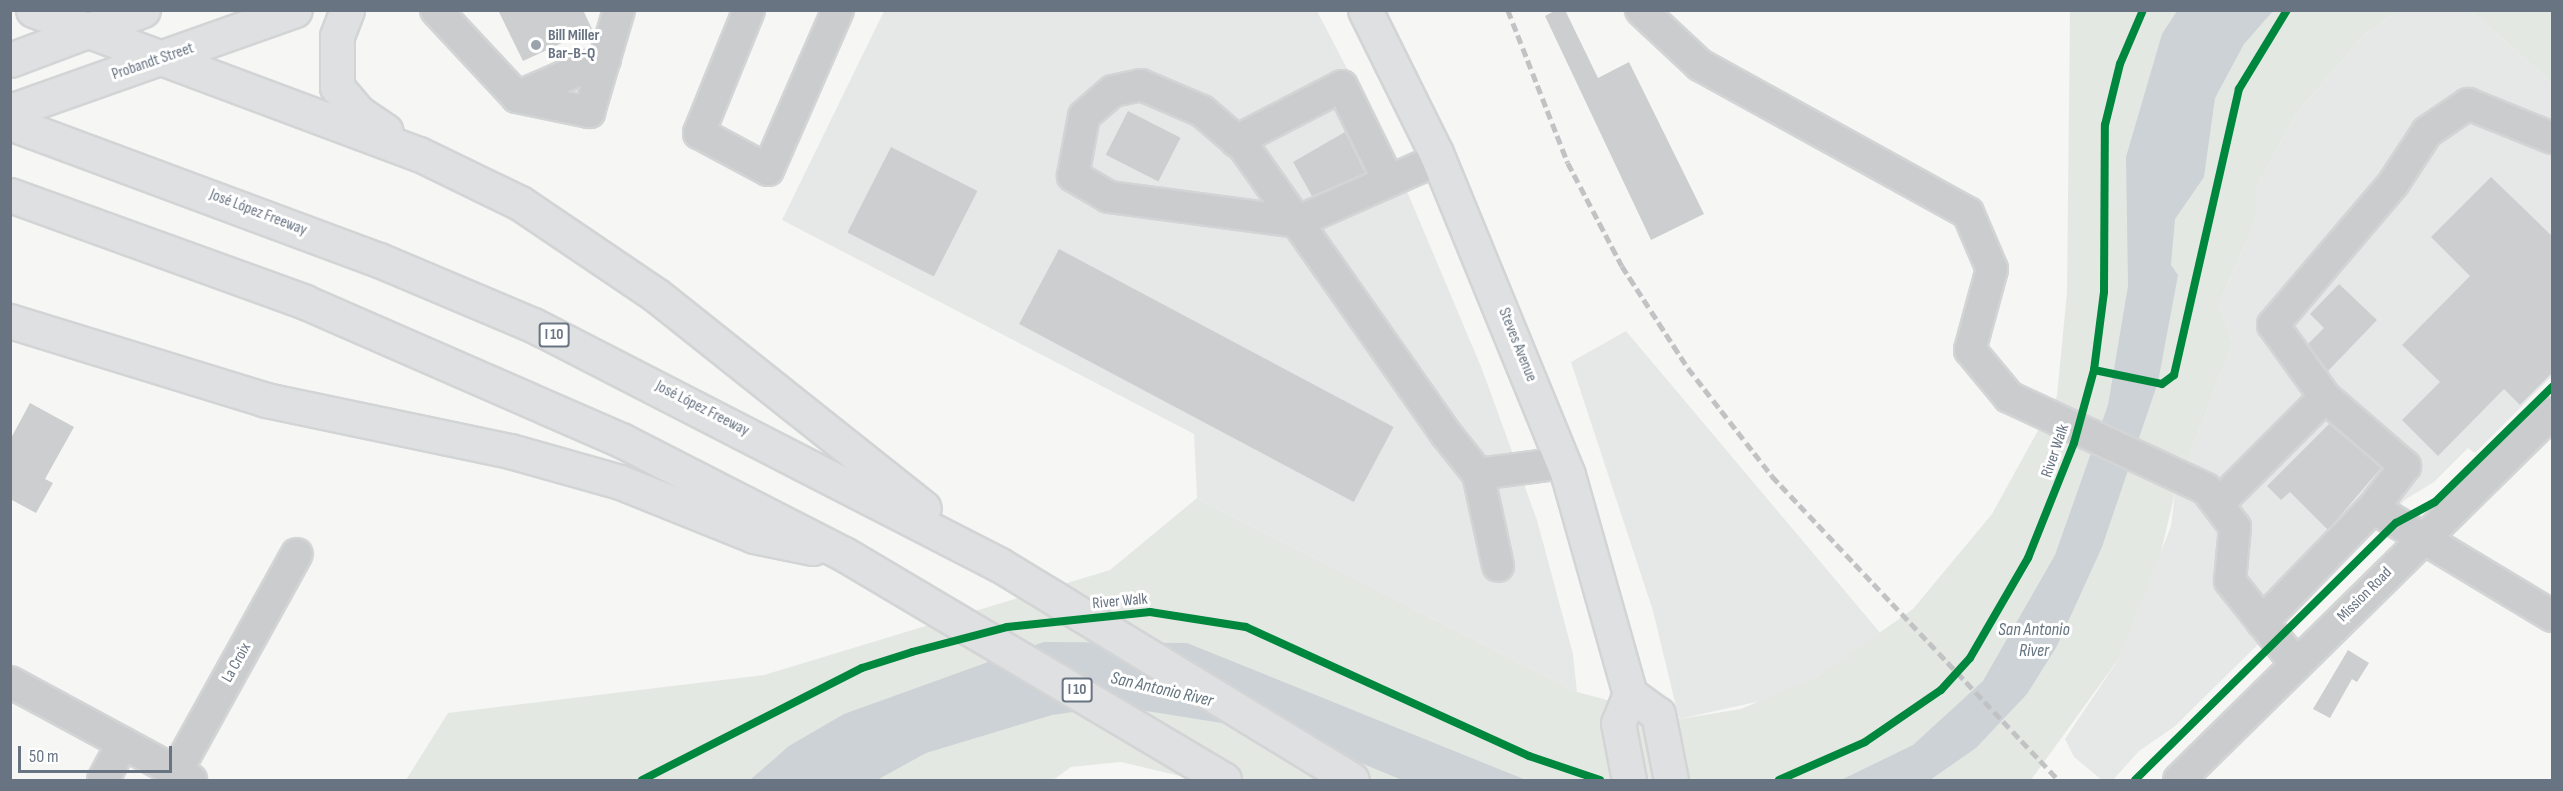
<!DOCTYPE html>
<html>
<head>
<meta charset="utf-8">
<style>
  body { margin:0 }
  #map { position:relative; width:2563px; height:791px; overflow:hidden; background:#f6f6f5; font-family:"Sofia Sans Condensed",sans-serif }
  div>[style] { position:absolute }
  [style*='--x'] { left:calc(var(--x)*1px); top:calc(var(--y)*1px); width:calc(var(--w)*1px); rotate:calc(var(--a)*1deg) }
  .built>* { inset:0; background:#e6e8e8 }
  .green>* { inset:0; background:#e4e8e3 }
  .water>* { inset:0; background:#ccd2d6 }
  .building>* { inset:0; background:#cdced0; transform-origin:0 0 }
  .roads { filter:drop-shadow(2px 0 #d3d4d5) drop-shadow(-2px 0 #d3d4d5) drop-shadow(0 2px #d3d4d5) drop-shadow(0 -2px #d3d4d5) }
  .minor>* { height:30px; margin:-15px; padding:0 15px; transform-origin:15px; border-radius:15px; background:#cbcccd }
  .major>* { height:33px; margin:-16.5px; padding:0 16.5px; transform-origin:16.5px; border-radius:16.5px; background:#dfe0e1 }
  .highway>* { height:33px; margin:-16.5px; padding:0 16.5px; transform-origin:16.5px; border-radius:16.5px; background:#dfe0e1 }
  .rail>* { height:4.5px; margin-top:-2.25px; transform-origin:0; background:repeating-linear-gradient(90deg,#c1c2c3 0 9px,transparent 0 13.5px) }
  .cycleway>* { height:8px; margin:-4px; padding:0 4px; transform-origin:4px; border-radius:4px; background:#00873e }
  .dots>* { width:16px; height:16px; translate:-50% -50%; box-sizing:border-box; border:3px solid #fff; border-radius:50% }
  span { translate:-50% -50%; white-space:nowrap; text-align:center; line-height:1.15; -webkit-text-stroke:6px #fff; paint-order:stroke }
  .shield-label span { padding:2px 4px; background:#fff; border:2px solid; border-radius:4px; -webkit-text-stroke-width:0 }
  .shield-label { font-size:15px; color:#697483; font-weight:700 }
  .poi-label { font-size:16px; color:#697483; font-weight:700 }
  .left { translate:0 -50%; text-align:left }
  .street-label { font-size:16px; color:#697483 }
  .water-label { font-size:18px; color:#64747f; font-style:italic }
  .frame { position:absolute; inset:0; border:12px solid #697483; pointer-events:none }
  .scale { position:absolute; left:18px; top:746px; width:154px; height:27px; box-sizing:border-box; border:3px solid #697483; border-top:0; padding-left:8px; font-size:18px; line-height:21px; white-space:nowrap; color:#697483; -webkit-text-stroke:4px #fff; paint-order:stroke }
</style>
</head>
<body>
<div id="map">
  <div class="built">
    <div style="clip-path:polygon(884px 11px,1317px 11px,1390px 151px,1482px 369px,1537px 520px,1573px 654px,1577px 692px,1197px 498px,1194px 434px,782px 220px)"></div>
    <div style="clip-path:polygon(2398px 11px,2471px 11px,2552px 83px,2552px 376px,2475px 453px,2468px 448px,2434px 482px,2406px 499px,2174px 727px,2139px 751px,2113px 780px,2102px 780px,2074px 757px,2065px 739px,2120px 657px,2171px 526px,2175px 493px,2233px 343px,2219px 304px,2255px 222px,2255px 190px,2296px 114px,2366px 33px)"></div>
    <div style="clip-path:polygon(1626px 331px,1882px 635px,1817px 677px,1770px 699px,1679px 719px,1653px 611px,1571px 362px)"></div>
  </div>
  <div class="green">
    <div style="clip-path:polygon(2070px 11px,2398px 11px,2366px 33px,2296px 114px,2255px 190px,2255px 222px,2219px 304px,2233px 343px,2175px 493px,2160px 556px,2120px 657px,2031px 780px,1197px 780px,1121px 762px,1071px 767px,1053px 780px,406px 780px,448px 713px,764px 675px,1110px 570px,1197px 498px,1577px 692px,1679px 719px,1741px 709px,1817px 677px,1913px 609px,1992px 514px,2057px 396px,2067px 292px)"></div>
    <div style="clip-path:polygon(2471px 11px,2552px 11px,2552px 83px)"></div>
  </div>
  <div class="water">
    <div style="clip-path:polygon(2177px 11px,2273px 11px,2244px 44px,2215px 98px,2204px 177px,2175px 219px,2171px 265px,2178px 275px,2158px 382px,2102px 547px,2057px 646px,2027px 694px,1976px 748px,1930px 780px,1841px 780px,1913px 745px,1983px 681px,2055px 555px,2108px 405px,2128px 286px,2126px 157px,2162px 34px)"></div>
    <div style="clip-path:polygon(1044px 642px,1187px 643px,1526px 780px,1402px 780px,1291px 734px,1115px 706px,1052px 715px,926px 753px,877px 780px,750px 780px,789px 746px,844px 714px)"></div>
  </div>
  <div class="building">
    <div style="clip-path:polygon(498px 10px,583px 10px,592px 29px,523px 61px)"></div>
    <div style="clip-path:polygon(1556px 10px,1565px 10px,1598px 78px,1629px 62px,1704px 214px,1651px 240px,1545px 16px)"></div>
    <div style="left:1128px;top:111px;width:59px;height:49px;rotate:27deg"></div>
    <div style="clip-path:polygon(1345px 132px,1365px 173px,1312px 196px,1293px 162px)"></div>
    <div style="left:891px;top:147px;width:97px;height:96px;rotate:27deg"></div>
    <div style="clip-path:polygon(2491px 177px,2553px 237px,2553px 372px,2520px 405px,2504px 389px,2438px 456px,2402px 420px,2440px 382px,2402px 345px,2470px 276px,2431px 237px)"></div>
    <div style="left:1059px;top:249px;width:379px;height:85px;rotate:28deg"></div>
    <div style="clip-path:polygon(2339px 284px,2377px 320px,2328px 371px,2308px 344px,2324px 328px,2310px 314px)"></div>
    <div style="clip-path:polygon(30px 403px,74px 427px,45px 479px,53px 483px,36px 513px,10px 499px,10px 440px)"></div>
    <div style="clip-path:polygon(2329px 424px,2381px 468px,2328px 530px,2290px 492px,2281px 500px,2267px 486px)"></div>
    <div style="clip-path:polygon(2348px 650px,2369px 663px,2357px 682px,2352px 679px,2330px 718px,2313px 709px)"></div>
  </div>
  <div class="roads">
    <div class="minor">
      <div style="--x:436;--y:10;--w:119;--a:47"></div>
      <div style="--x:517;--y:97;--w:74;--a:11.8"></div>
      <div style="--x:589;--y:112;--w:106;--a:-73.6"></div>
      <div style="--x:749;--y:10;--w:133;--a:112.1"></div>
      <div style="--x:699;--y:133;--w:78;--a:28.2"></div>
      <div style="--x:768;--y:170;--w:175;--a:-66.4"></div>
      <div style="--x:1641;--y:10;--w:81;--a:43"></div>
      <div style="--x:1700;--y:65;--w:306;--a:28.9"></div>
      <div style="--x:1968;--y:213;--w:61;--a:66.8"></div>
      <div style="--x:1992;--y:269;--w:84;--a:105.2"></div>
      <div style="--x:1970;--y:350;--w:61;--a:50.3"></div>
      <div style="--x:2009;--y:397;--w:217;--a:25"></div>
      <div style="--x:2206;--y:489;--w:48;--a:52.7"></div>
      <div style="--x:2235;--y:527;--w:54;--a:95.3"></div>
      <div style="--x:2230;--y:581;--w:106;--a:51.5"></div>
      <div style="--x:517;--y:97;--w:96;--a:-23.4"></div>
      <div style="--x:1236;--y:141;--w:119;--a:-27.4"></div>
      <div style="--x:1342;--y:86;--w:105;--a:63.9"></div>
      <div style="--x:1439;--y:159;--w:155;--a:156.1"></div>
      <div style="--x:1297;--y:222;--w:190;--a:-172.4"></div>
      <div style="--x:1109;--y:197;--w:42;--a:-149.7"></div>
      <div style="--x:1073;--y:176;--w:61;--a:-79.6"></div>
      <div style="--x:1084;--y:116;--w:38;--a:-41"></div>
      <div style="--x:1113;--y:91;--w:29;--a:-12"></div>
      <div style="--x:1141;--y:85;--w:66;--a:23.1"></div>
      <div style="--x:1202;--y:111;--w:55;--a:40.6"></div>
      <div style="--x:1244;--y:147;--w:92;--a:54.8"></div>
      <div style="--x:1297;--y:222;--w:259;--a:54.9"></div>
      <div style="--x:1446;--y:434;--w:51;--a:51.3"></div>
      <div style="--x:1478;--y:474;--w:87;--a:-7.3"></div>
      <div style="--x:2325;--y:397;--w:89;--a:-125.8"></div>
      <div style="--x:2273;--y:325;--w:185;--a:-49.6"></div>
      <div style="--x:2393;--y:184;--w:62;--a:-56.8"></div>
      <div style="--x:2427;--y:132;--w:50;--a:-34.3"></div>
      <div style="--x:2468;--y:104;--w:91;--a:22"></div>
      <div style="--x:1478;--y:474;--w:94;--a:77.7"></div>
      <div style="--x:2218;--y:504;--w:151;--a:-45"></div>
      <div style="--x:2325;--y:397;--w:106;--a:40.8"></div>
      <div style="--x:2405;--y:466;--w:53;--a:127.3"></div>
      <div style="--x:2262;--y:622;--w:159;--a:-45.8"></div>
      <div style="--x:2373;--y:508;--w:209;--a:31.1"></div>
      <div style="--x:10;--y:682;--w:206;--a:28.4"></div>
      <div style="--x:176;--y:772;--w:249;--a:-61"></div>
      <div style="--x:103;--y:780;--w:42;--a:-61.6"></div>
      <div style="--x:2179;--y:780;--w:523;--a:-44.54"></div>
    </div>
    <div class="major">
      <div style="--x:1365;--y:10;--w:160;--a:63.6"></div>
      <div style="--x:1436;--y:153;--w:348;--a:67.7"></div>
      <div style="--x:1568;--y:475;--w:228;--a:74.2"></div>
      <div style="--x:1630;--y:694;--w:31;--a:112"></div>
      <div style="--x:1618;--y:723;--w:58;--a:79.1"></div>
      <div style="--x:10;--y:60;--w:142;--a:-20.6"></div>
      <div style="--x:10;--y:111;--w:302;--a:-19.5"></div>
      <div style="--x:1630;--y:694;--w:34;--a:36"></div>
      <div style="--x:1658;--y:714;--w:67;--a:78.9"></div>
    </div>
    <div class="highway">
      <div style="--x:33;--y:10;--w:412;--a:20.5"></div>
      <div style="--x:419;--y:154;--w:112;--a:25.9"></div>
      <div style="--x:520;--y:203;--w:164;--a:34.1"></div>
      <div style="--x:656;--y:295;--w:342;--a:38.5"></div>
      <div style="--x:347;--y:10;--w:28;--a:111"></div>
      <div style="--x:337;--y:36;--w:51;--a:90"></div>
      <div style="--x:337;--y:87;--w:34;--a:50"></div>
      <div style="--x:359;--y:113;--w:32;--a:34"></div>
      <div style="--x:10;--y:123;--w:394;--a:20.4"></div>
      <div style="--x:379;--y:260;--w:167;--a:22.9"></div>
      <div style="--x:533;--y:325;--w:525;--a:27.2"></div>
      <div style="--x:1000;--y:565;--w:412;--a:31.4"></div>
      <div style="--x:10;--y:195;--w:314;--a:19.9"></div>
      <div style="--x:305;--y:302;--w:345;--a:23.6"></div>
      <div style="--x:621;--y:440;--w:250;--a:27.1"></div>
      <div style="--x:844;--y:554;--w:442;--a:30.7"></div>
      <div style="--x:10;--y:321;--w:268;--a:17.1"></div>
      <div style="--x:266;--y:400;--w:249;--a:11.8"></div>
      <div style="--x:510;--y:451;--w:114;--a:15.7"></div>
      <div style="--x:620;--y:482;--w:144;--a:21.9"></div>
      <div style="--x:754;--y:536;--w:60;--a:11.5"></div>
    </div>
  </div>
  <div class="rail">
    <div style="--x:1508;--y:10;--w:164;--a:68.6"></div>
    <div style="--x:1568;--y:163;--w:116;--a:62.3"></div>
    <div style="--x:1622;--y:266;--w:121;--a:57.1"></div>
    <div style="--x:1688;--y:368;--w:137;--a:52.1"></div>
    <div style="--x:1772;--y:476;--w:417;--a:46.7"></div>
  </div>
  <div class="cycleway">
    <div style="--x:2094;--y:370;--w:69;--a:11.6"></div>
    <div style="--x:2162;--y:384;--w:15;--a:-37"></div>
    <div style="--x:2174;--y:375;--w:293;--a:-77.2"></div>
    <div style="--x:2239;--y:89;--w:92;--a:-58.7"></div>
    <div style="--x:642;--y:780;--w:247;--a:-27"></div>
    <div style="--x:862;--y:668;--w:52;--a:-17.7"></div>
    <div style="--x:912;--y:652;--w:98;--a:-14.7"></div>
    <div style="--x:1007;--y:627;--w:144;--a:-6"></div>
    <div style="--x:1150;--y:612;--w:97;--a:8.9"></div>
    <div style="--x:1246;--y:627;--w:311;--a:24.5"></div>
    <div style="--x:1529;--y:756;--w:75;--a:18.7"></div>
    <div style="--x:1779;--y:780;--w:94;--a:-23.8"></div>
    <div style="--x:1865;--y:742;--w:92;--a:-34.4"></div>
    <div style="--x:1941;--y:690;--w:43;--a:-47.8"></div>
    <div style="--x:1970;--y:658;--w:116;--a:-59.9"></div>
    <div style="--x:2028;--y:558;--w:124;--a:-68.2"></div>
    <div style="--x:2074;--y:443;--w:76;--a:-74.7"></div>
    <div style="--x:2094;--y:370;--w:79;--a:-82.7"></div>
    <div style="--x:2104;--y:292;--w:167;--a:-89.7"></div>
    <div style="--x:2105;--y:125;--w:63;--a:-76.2"></div>
    <div style="--x:2120;--y:64;--w:59;--a:-66.9"></div>
    <div style="--x:2135;--y:780;--w:366;--a:-44.6"></div>
    <div style="--x:2396;--y:523;--w:44;--a:-28.3"></div>
    <div style="--x:2435;--y:502;--w:164;--a:-44.5"></div>
  </div>
  <div class="dots">
    <div style="left:536px;top:45px;background:#9aa2ab"></div>
  </div>
  <div class="shield-label">
    <span style="left:554px;top:335px">I 10</span>
    <span style="left:1077px;top:690px">I 10</span>
  </div>
  <div class="poi-label">
    <span class="left" style="left:548px;top:45px">Bill Miller<br>Bar-B-Q</span>
  </div>
  <div class="street-label">
    <span style="left:153px;top:62px;rotate:-19deg">Probandt Street</span>
    <span style="left:258px;top:213px;rotate:21deg">José López Freeway</span>
    <span style="left:1517px;top:345px;rotate:68deg">Steves Avenue</span>
    <span style="left:702px;top:409px;rotate:27deg">José López Freeway</span>
    <span style="left:2056px;top:451px;rotate:-71deg">River Walk</span>
    <span style="left:2365px;top:595px;rotate:-45deg">Mission Road</span>
    <span style="left:1120px;top:602px;rotate:-5deg">River Walk</span>
    <span style="left:237px;top:663px;rotate:-61deg">La Croix</span>
  </div>
  <div class="water-label">
    <span style="left:2034px;top:641px">San Antonio<br>River</span>
    <span style="left:1162px;top:690px;rotate:13deg">San Antonio River</span>
  </div>
  <div class="frame"></div>
  <div class="scale">50 m</div>
</div>
</body>
</html>
